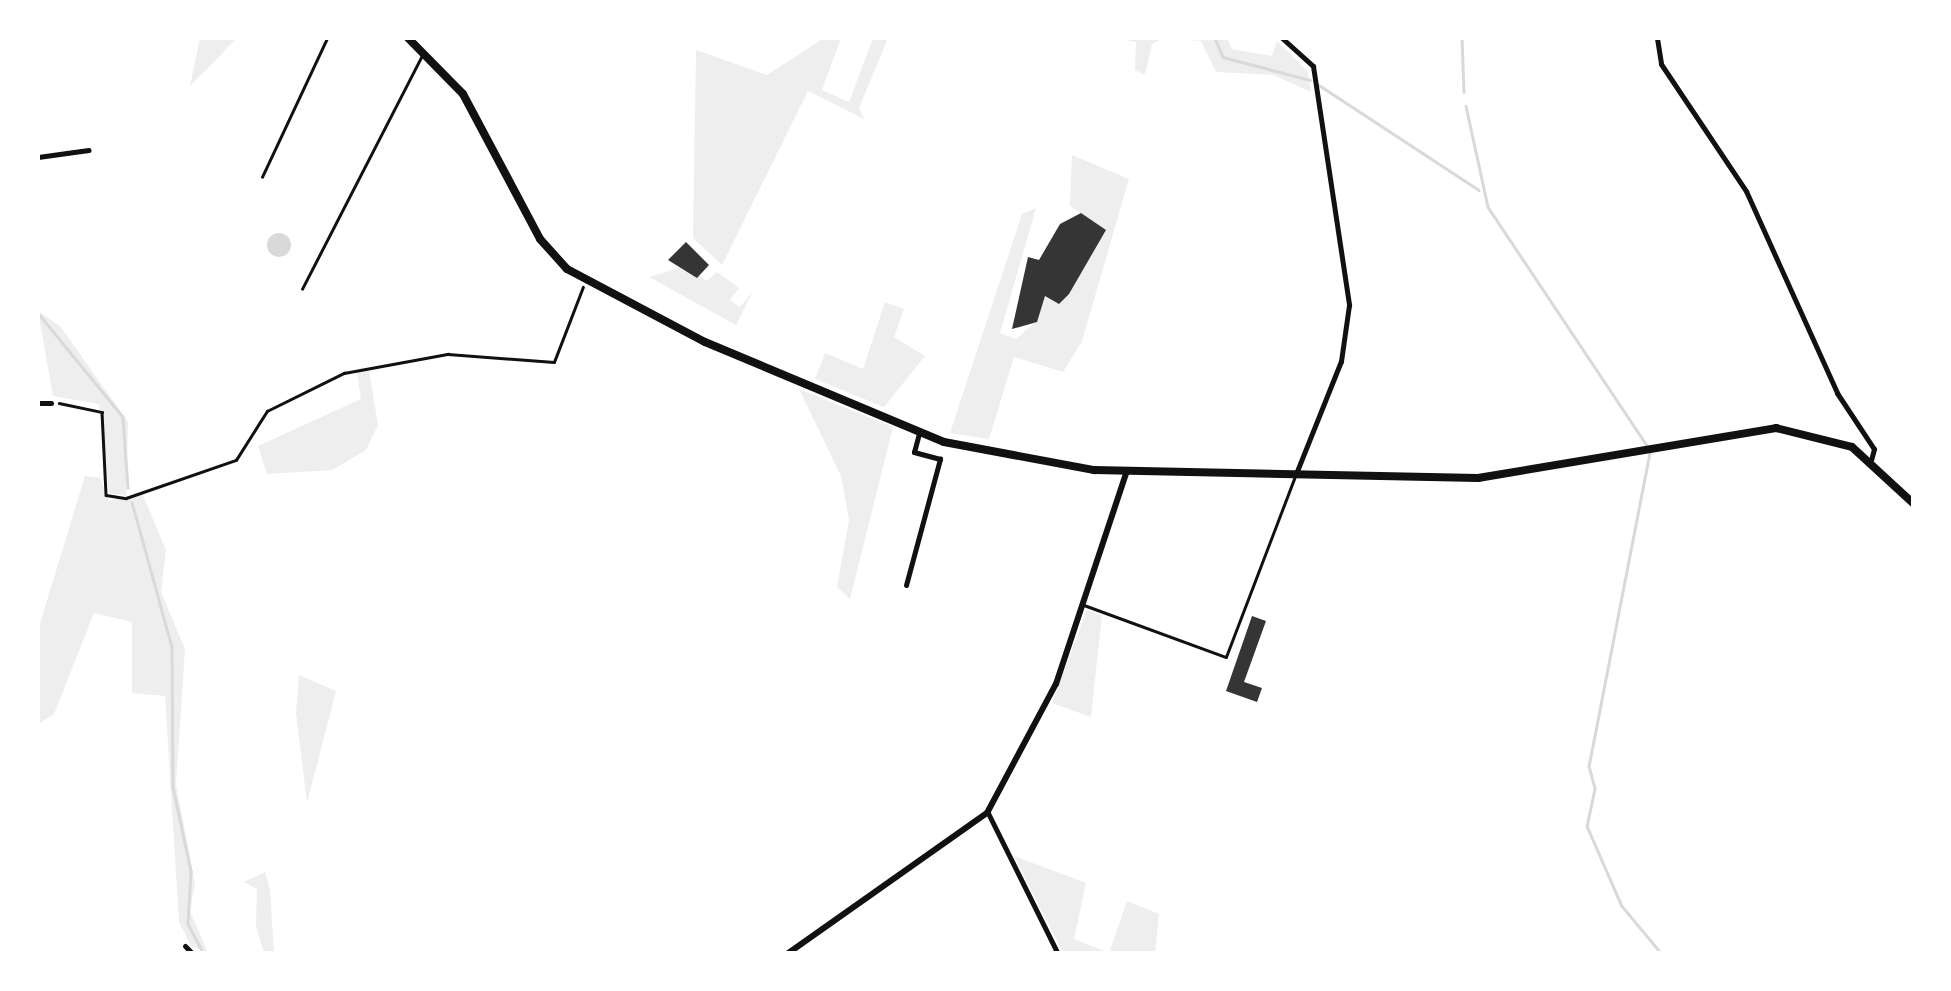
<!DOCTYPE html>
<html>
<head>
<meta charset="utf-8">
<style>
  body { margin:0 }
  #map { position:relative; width:1951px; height:991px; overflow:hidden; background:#fff; font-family:Quicksand,sans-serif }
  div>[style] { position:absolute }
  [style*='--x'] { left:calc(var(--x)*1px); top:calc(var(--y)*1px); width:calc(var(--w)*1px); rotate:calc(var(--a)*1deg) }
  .green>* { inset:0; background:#eee }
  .water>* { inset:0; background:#d9d9d9 }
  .round { border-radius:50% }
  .stream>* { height:2.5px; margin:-1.25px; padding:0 1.25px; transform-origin:1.25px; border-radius:1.25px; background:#d9d9d9 }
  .building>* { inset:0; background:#353535 }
  .path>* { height:2.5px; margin:-1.25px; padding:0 1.25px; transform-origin:1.25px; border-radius:1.25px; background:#111 }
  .service>* { height:2.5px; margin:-1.25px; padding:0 1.25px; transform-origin:1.25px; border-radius:1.25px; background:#111 }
  .minor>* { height:5px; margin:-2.5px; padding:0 2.5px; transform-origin:2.5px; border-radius:2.5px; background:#111 }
  .tertiary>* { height:6px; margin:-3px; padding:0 3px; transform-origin:3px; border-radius:3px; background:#111 }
  .secondary>* { height:8px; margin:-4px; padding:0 4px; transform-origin:4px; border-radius:4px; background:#111 }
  span { translate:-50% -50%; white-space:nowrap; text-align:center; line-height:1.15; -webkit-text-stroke:10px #fff; paint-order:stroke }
  .frame { position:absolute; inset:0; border:40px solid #fff; pointer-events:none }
</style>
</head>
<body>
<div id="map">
  <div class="green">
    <div style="clip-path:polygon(200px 38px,237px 38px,190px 86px)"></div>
    <div style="clip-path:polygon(824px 38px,841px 38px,822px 90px,849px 102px,873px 38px,888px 38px,859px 108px,864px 119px,808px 91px,722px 265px,693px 238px,696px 50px,767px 75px)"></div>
    <div style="clip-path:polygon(1114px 38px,1163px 38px,1152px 44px,1145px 75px,1135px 70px,1136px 42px)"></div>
    <div style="clip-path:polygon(1166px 38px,1227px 38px,1232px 49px,1272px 56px,1277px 41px,1308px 72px,1311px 92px,1273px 75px,1216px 72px,1201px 41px)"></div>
    <div style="clip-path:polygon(1072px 155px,1129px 179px,1082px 341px,1063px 372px,1014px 357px,989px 439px,950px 433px,1022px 214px,1036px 208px,1000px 333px,1016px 339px,1037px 321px,1045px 296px,1059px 304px,1069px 294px,1106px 230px,1070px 206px)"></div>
    <div style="clip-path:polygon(685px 266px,707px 281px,717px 272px,739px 288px,730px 300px,740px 307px,753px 291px,736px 325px,649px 277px)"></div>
    <div style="clip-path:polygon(885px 302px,904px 309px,894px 337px,925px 356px,884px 407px,815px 379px,825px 353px,863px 369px)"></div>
    <div style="clip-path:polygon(38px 311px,60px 326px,128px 422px,126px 496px,109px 493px,99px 404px,53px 396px)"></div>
    <div style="clip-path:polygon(369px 370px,378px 425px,366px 450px,332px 470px,267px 474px,258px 446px,361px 399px,357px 372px)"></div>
    <div style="clip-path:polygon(799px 389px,893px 427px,850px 599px,837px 587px,849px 520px,841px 476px)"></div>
    <div style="clip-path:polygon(85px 476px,100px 478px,109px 501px,142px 493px,166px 550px,161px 592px,185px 649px,176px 785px,195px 883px,190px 911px,208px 953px,191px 946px,179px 922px,165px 696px,132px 693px,132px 622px,94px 613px,54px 714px,38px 724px,38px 630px)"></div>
    <div style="clip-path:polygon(1087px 610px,1102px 615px,1091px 717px,1052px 703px)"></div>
    <div style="clip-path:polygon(299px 675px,336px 691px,307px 803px,296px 713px)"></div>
    <div style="clip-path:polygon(1014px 856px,1086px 883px,1074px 939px,1109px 953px,1127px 901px,1159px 914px,1155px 953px,1063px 953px)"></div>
    <div style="clip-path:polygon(265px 872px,270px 890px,274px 953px,264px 953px,256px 926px,257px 889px,244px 882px)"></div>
  </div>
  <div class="water">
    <div class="round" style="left:267px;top:233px;width:24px;height:24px"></div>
  </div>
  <div class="stream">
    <div style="--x:1215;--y:38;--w:21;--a:67"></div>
    <div style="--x:1223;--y:57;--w:90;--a:14.8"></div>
    <div style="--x:1462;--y:38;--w:54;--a:87.9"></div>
    <div style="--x:1319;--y:85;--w:191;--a:33.3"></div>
    <div style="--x:1466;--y:106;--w:103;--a:77.7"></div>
    <div style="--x:1488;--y:207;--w:286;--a:56.3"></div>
    <div style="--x:38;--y:313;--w:134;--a:50.7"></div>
    <div style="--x:123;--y:417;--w:71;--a:86"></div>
    <div style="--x:1650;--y:453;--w:319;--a:101"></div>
    <div style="--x:1589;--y:766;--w:24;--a:75"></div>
    <div style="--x:1595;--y:789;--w:38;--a:102"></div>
    <div style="--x:1587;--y:826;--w:87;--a:66.4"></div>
    <div style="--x:1622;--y:906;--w:62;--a:50.2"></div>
    <div style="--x:132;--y:502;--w:150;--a:74.6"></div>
    <div style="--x:172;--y:647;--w:140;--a:89.6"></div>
    <div style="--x:173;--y:787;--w:86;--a:77.9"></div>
    <div style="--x:191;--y:871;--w:53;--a:93.2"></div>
    <div style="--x:188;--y:924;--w:34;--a:62"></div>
  </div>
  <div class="building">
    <div style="clip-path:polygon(1081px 213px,1106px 230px,1069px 294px,1059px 304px,1045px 296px,1037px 322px,1012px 329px,1028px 257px,1039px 260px,1060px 224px)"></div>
    <div style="clip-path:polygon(686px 242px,709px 265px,697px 278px,668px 260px)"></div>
    <div style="clip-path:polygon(1252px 616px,1266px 621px,1244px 682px,1262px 688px,1257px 702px,1226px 691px)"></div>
  </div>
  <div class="path">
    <div style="--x:59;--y:403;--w:44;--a:11.8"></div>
    <div style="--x:102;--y:412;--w:83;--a:87.2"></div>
    <div style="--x:106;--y:495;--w:20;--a:9"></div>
    <div style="--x:126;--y:498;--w:116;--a:-19.1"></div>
    <div style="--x:236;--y:460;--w:58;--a:-57.7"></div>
    <div style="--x:267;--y:411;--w:86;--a:-26.3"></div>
    <div style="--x:344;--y:373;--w:106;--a:-10.4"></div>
    <div style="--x:448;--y:354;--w:106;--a:4.3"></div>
    <div style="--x:554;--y:362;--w:80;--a:-68.9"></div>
  </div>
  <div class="service">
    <div style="--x:262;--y:177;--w:153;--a:-64.9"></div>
    <div style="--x:302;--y:289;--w:262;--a:-62.8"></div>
    <div style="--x:1084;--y:605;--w:151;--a:20.1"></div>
    <div style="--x:1226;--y:657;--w:194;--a:-69.1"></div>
  </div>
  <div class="minor">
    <div style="--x:1282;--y:38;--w:42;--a:42.1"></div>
    <div style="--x:1313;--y:66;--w:242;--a:81.4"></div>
    <div style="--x:1349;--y:305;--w:57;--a:98.1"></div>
    <div style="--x:1341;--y:361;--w:118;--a:111.8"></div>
    <div style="--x:1657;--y:38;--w:26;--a:81"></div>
    <div style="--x:1661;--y:64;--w:153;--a:56.2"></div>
    <div style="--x:1746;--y:191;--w:222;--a:65.7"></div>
    <div style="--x:1837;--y:393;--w:67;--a:56.5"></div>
    <div style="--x:1874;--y:449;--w:11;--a:105"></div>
    <div style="--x:38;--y:157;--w:51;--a:-7.8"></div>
    <div style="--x:38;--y:403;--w:13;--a:0"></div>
    <div style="--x:906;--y:585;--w:131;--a:-74.9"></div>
    <div style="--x:940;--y:459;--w:27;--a:-165"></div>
    <div style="--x:914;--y:452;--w:20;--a:-75"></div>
    <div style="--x:988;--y:813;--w:157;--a:63.6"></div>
    <div style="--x:185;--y:946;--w:11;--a:45"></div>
  </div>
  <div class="tertiary">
    <div style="--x:787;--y:954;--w:245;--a:-35.2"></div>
    <div style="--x:987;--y:813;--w:146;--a:-61.9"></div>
    <div style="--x:1056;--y:684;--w:225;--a:-71.6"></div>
  </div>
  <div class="secondary">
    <div style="--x:408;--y:38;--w:78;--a:45.5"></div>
    <div style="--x:463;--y:94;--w:164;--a:62"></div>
    <div style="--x:540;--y:239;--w:40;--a:48"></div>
    <div style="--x:567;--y:269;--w:156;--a:27.9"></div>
    <div style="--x:705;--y:342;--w:259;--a:22.7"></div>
    <div style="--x:944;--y:442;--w:153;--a:10.6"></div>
    <div style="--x:1094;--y:470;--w:384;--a:1.2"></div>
    <div style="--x:1478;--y:478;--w:302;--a:-9.5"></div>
    <div style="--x:1776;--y:428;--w:78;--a:14"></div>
    <div style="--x:1852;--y:447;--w:84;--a:42.6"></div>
  </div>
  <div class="frame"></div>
</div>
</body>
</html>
